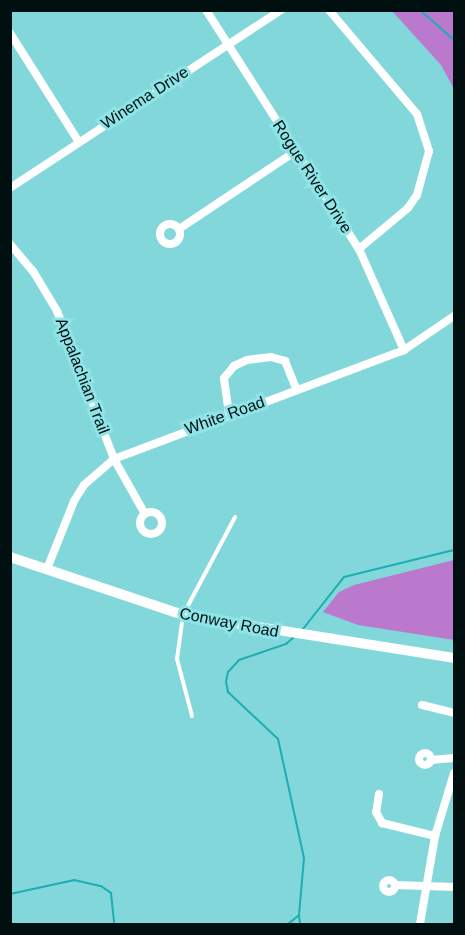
<!DOCTYPE html>
<html>
<head>
<meta charset="utf-8">
<style>
  body { margin:0 }
  #map { position:relative; width:465px; height:935px; overflow:hidden; background:#82d7db; font-family:Arial,sans-serif }
  div>[style] { position:absolute }
  [style*='--x'] { left:calc(var(--x)*1px); top:calc(var(--y)*1px); width:calc(var(--w)*1px); rotate:calc(var(--a)*1deg) }
  .green>* { inset:0; background:#bb79cd }
  .stream>* { height:2px; margin:-1px; padding:0 1px; transform-origin:1px; border-radius:1px; background:#1dadb2 }
  .lane>* { height:4px; margin:-2px; padding:0 2px; transform-origin:2px; border-radius:2px; background:#fff }
  .street>* { height:8px; margin:-4px; padding:0 4px; transform-origin:4px; border-radius:4px; background:#fff }
  .street>.ring { margin:-4px; padding:0; box-sizing:content-box; background:none; border:8px solid #fff; border-radius:50% }
  .secondary>* { height:10px; margin:-5px; padding:0 5px; transform-origin:5px; border-radius:5px; background:#fff }
  span { translate:-50% -50%; white-space:nowrap; text-align:center; line-height:1.15; -webkit-text-stroke:6px #8fe4e8; paint-order:stroke }
  .street-label { font-size:16px; color:#001011 }
  .frame { position:absolute; inset:0; border:12px solid #001011; pointer-events:none }
</style>
</head>
<body>
<div id="map">
  <div class="green">
    <div style="clip-path:polygon(392px 11px,454px 11px,454px 89px,441px 65px)"></div>
    <div style="clip-path:polygon(454px 560px,454px 640px,358px 625px,323px 612px,339px 592px,354px 585px)"></div>
  </div>
  <div class="stream">
    <div style="--x:420;--y:10;--w:45;--a:41.4"></div>
    <div style="--x:303;--y:629;--w:66;--a:-51.7"></div>
    <div style="--x:344;--y:577;--w:113;--a:-13.8"></div>
    <div style="--x:10;--y:894;--w:66;--a:-12.3"></div>
    <div style="--x:74;--y:880;--w:28;--a:13"></div>
    <div style="--x:101;--y:886;--w:12;--a:35"></div>
    <div style="--x:111;--y:893;--w:31;--a:84"></div>
    <div style="--x:299;--y:915;--w:9;--a:84"></div>
    <div style="--x:288;--y:924;--w:14;--a:-39"></div>
    <div style="--x:299;--y:915;--w:57;--a:-85"></div>
    <div style="--x:304;--y:858;--w:122;--a:-102.3"></div>
    <div style="--x:278;--y:739;--w:69;--a:-136.8"></div>
    <div style="--x:228;--y:692;--w:10;--a:-101"></div>
    <div style="--x:226;--y:682;--w:10;--a:-79"></div>
    <div style="--x:228;--y:672;--w:16;--a:-47"></div>
    <div style="--x:239;--y:660;--w:50;--a:-18.8"></div>
    <div style="--x:286;--y:644;--w:11;--a:-41"></div>
  </div>
  <div class="lane">
    <div style="--x:192;--y:716;--w:59;--a:-104.7"></div>
    <div style="--x:177;--y:659;--w:44;--a:-82.2"></div>
    <div style="--x:183;--y:615;--w:111;--a:-62"></div>
  </div>
  <div class="street">
    <div style="--x:206;--y:10;--w:284;--a:57.4"></div>
    <div style="--x:359;--y:249;--w:111;--a:66"></div>
    <div style="--x:329;--y:10;--w:136;--a:49.8"></div>
    <div style="--x:417;--y:114;--w:39;--a:72"></div>
    <div style="--x:429;--y:151;--w:46;--a:105.3"></div>
    <div style="--x:417;--y:195;--w:16;--a:125"></div>
    <div style="--x:408;--y:208;--w:64;--a:140.1"></div>
    <div style="--x:10;--y:33;--w:129;--a:57.7"></div>
    <div style="--x:10;--y:188;--w:324;--a:-33.3"></div>
    <div class="ring" style="left:160px;top:224px;width:12px;height:12px"></div>
    <div style="--x:179;--y:229;--w:141;--a:-33.7"></div>
    <div style="--x:10;--y:244;--w:35;--a:50"></div>
    <div style="--x:33;--y:271;--w:47;--a:59"></div>
    <div style="--x:57;--y:311;--w:159;--a:68.9"></div>
    <div style="--x:114;--y:459;--w:63;--a:60.6"></div>
    <div style="--x:229;--y:414;--w:36;--a:-98"></div>
    <div style="--x:224;--y:378;--w:16;--a:-50"></div>
    <div style="--x:234;--y:366;--w:14;--a:-25"></div>
    <div style="--x:247;--y:360;--w:24;--a:-7"></div>
    <div style="--x:271;--y:357;--w:15;--a:16"></div>
    <div style="--x:285;--y:361;--w:31;--a:68"></div>
    <div class="ring" style="left:140px;top:512px;width:14px;height:14px"></div>
    <div style="--x:47;--y:569;--w:73;--a:-68.3"></div>
    <div style="--x:74;--y:501;--w:19;--a:-58"></div>
    <div style="--x:84;--y:485;--w:40;--a:-41"></div>
    <div style="--x:114;--y:459;--w:310;--a:-20.6"></div>
    <div style="--x:404;--y:350;--w:60;--a:-34.2"></div>
    <div style="--x:422;--y:705;--w:33;--a:14"></div>
    <div class="ring" style="left:419px;top:753px;width:4px;height:4px"></div>
    <div style="--x:431;--y:760;--w:23;--a:-5"></div>
    <div style="--x:379;--y:794;--w:18;--a:99"></div>
    <div style="--x:376;--y:812;--w:13;--a:61"></div>
    <div style="--x:382;--y:823;--w:55;--a:13.8"></div>
    <div class="ring" style="left:383px;top:880px;width:4px;height:4px"></div>
    <div style="--x:395;--y:885;--w:59;--a:1.9"></div>
    <div style="--x:420;--y:924;--w:89;--a:-80.3"></div>
    <div style="--x:435;--y:836;--w:66;--a:-73.2"></div>
  </div>
  <div class="secondary">
    <div style="--x:10;--y:557;--w:182;--a:18.5"></div>
    <div style="--x:183;--y:615;--w:274;--a:9"></div>
  </div>
  <div class="street-label">
    <span style="left:145px;top:98px;rotate:-33deg">Winema Drive</span>
    <span style="left:312px;top:177px;rotate:57deg">Rogue River Drive</span>
    <span style="left:82px;top:376px;rotate:69deg">Appalachian Trail</span>
    <span style="left:225px;top:416px;rotate:-20deg">White Road</span>
    <span style="left:229px;top:623px;rotate:11deg">Conway Road</span>
  </div>
  <div class="frame"></div>
</div>
</body>
</html>
